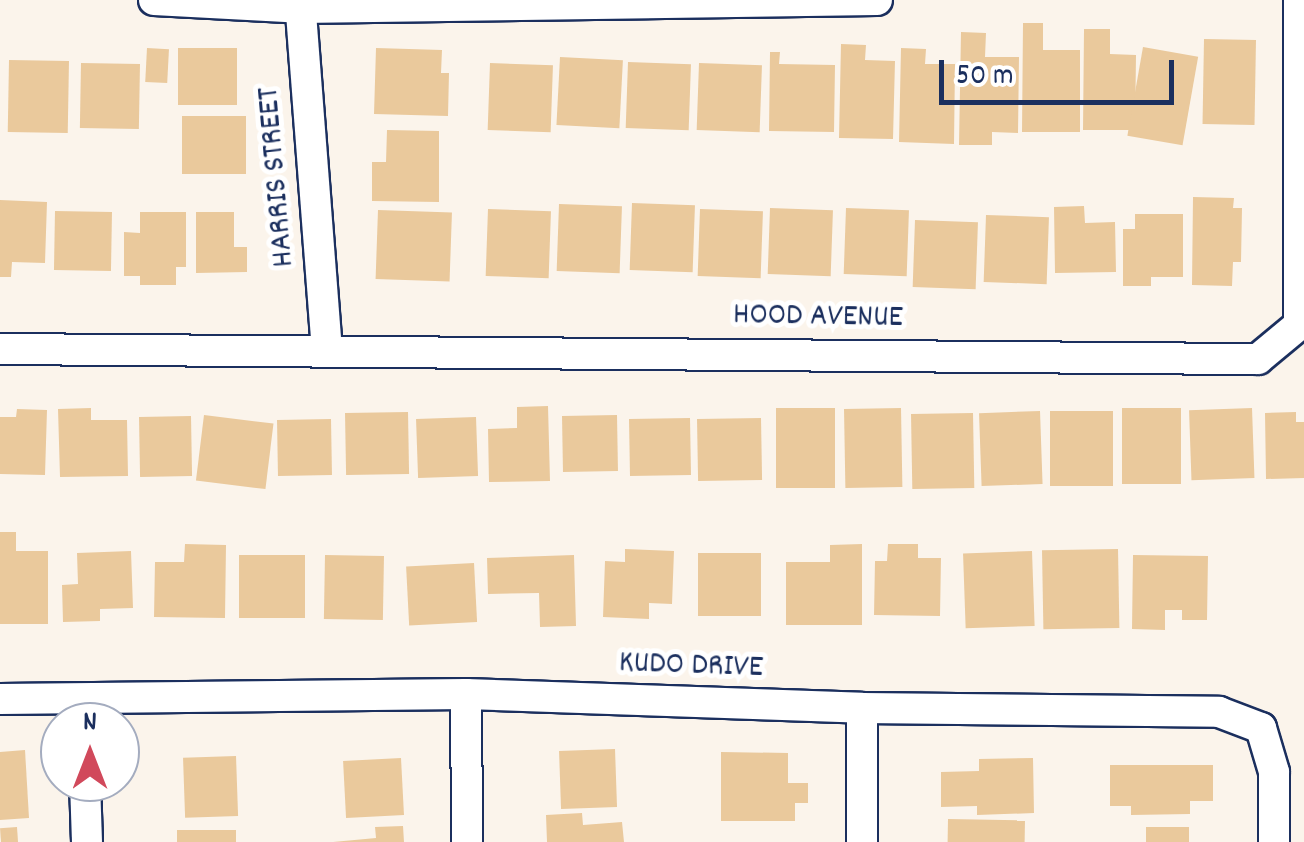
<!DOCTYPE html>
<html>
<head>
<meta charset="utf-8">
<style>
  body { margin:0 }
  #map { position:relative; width:1304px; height:842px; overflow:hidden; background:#fbf4eb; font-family:Dekko,sans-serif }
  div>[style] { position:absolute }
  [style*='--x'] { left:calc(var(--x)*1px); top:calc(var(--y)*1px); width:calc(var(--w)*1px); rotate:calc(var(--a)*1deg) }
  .building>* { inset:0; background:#eac99c; transform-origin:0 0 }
  .roads { filter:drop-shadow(2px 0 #1b2f5e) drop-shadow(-2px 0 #1b2f5e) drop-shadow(0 2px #1b2f5e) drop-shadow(0 -2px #1b2f5e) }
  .minor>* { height:30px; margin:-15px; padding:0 15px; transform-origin:15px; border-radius:15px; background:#fff }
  span { translate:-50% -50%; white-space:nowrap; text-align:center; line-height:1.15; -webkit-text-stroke:10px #fff; paint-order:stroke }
  .street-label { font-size:32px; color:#1b2f5e }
  .north { position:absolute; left:40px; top:702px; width:100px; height:100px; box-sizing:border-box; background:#fff; border:2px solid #a4acbf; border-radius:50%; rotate:0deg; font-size:28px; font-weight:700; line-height:40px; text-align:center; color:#1b2f5e }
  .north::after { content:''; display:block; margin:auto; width:35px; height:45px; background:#d1495b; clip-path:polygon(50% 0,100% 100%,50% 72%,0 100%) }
  .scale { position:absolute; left:939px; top:60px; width:235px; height:45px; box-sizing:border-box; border:5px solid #1b2f5e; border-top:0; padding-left:12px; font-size:30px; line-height:35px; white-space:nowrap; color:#1b2f5e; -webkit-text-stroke:8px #fff; paint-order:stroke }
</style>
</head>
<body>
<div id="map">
  <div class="building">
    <div style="clip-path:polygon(1023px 23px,1043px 23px,1043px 50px,1080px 50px,1080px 132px,1022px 132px)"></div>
    <div style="clip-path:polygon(1084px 29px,1110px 29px,1110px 54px,1136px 55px,1135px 130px,1083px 130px)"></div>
    <div style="clip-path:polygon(961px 32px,986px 33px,985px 57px,1019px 57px,1018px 133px,992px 132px,992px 145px,959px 145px)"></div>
    <div style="left:1204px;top:39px;width:52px;height:85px;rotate:1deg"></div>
    <div style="clip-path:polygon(841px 44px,866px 45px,865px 60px,895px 61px,893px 139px,839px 138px)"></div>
    <div style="left:1143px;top:47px;width:56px;height:90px;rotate:10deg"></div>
    <div style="left:147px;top:48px;width:22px;height:34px;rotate:3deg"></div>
    <div style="left:237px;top:48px;width:57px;height:59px;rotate:90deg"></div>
    <div style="clip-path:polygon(376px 48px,442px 50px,441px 73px,449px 73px,448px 116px,374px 114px)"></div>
    <div style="clip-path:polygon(901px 48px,926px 49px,925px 64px,955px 64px,954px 144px,899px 142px)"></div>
    <div style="clip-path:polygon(770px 52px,780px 52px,779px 64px,835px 65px,834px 132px,769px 131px)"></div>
    <div style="left:560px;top:57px;width:63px;height:68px;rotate:3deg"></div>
    <div style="left:9px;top:60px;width:60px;height:72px;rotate:1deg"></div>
    <div style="left:628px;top:62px;width:63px;height:66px;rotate:2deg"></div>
    <div style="left:81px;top:63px;width:59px;height:65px;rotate:1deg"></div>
    <div style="left:490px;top:63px;width:63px;height:67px;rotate:2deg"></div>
    <div style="left:699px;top:63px;width:63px;height:67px;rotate:2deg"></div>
    <div style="left:246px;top:116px;width:58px;height:64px;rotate:90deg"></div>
    <div style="clip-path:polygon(387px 130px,439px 131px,439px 202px,372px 201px,372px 162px,386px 162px)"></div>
    <div style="clip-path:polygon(1193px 197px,1234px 198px,1233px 208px,1242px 208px,1241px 262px,1233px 262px,1232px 286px,1192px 285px)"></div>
    <div style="clip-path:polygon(0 200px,47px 202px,45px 263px,12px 262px,11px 277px,0 277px)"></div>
    <div style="left:632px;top:203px;width:63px;height:67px;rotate:2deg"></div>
    <div style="left:559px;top:204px;width:63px;height:67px;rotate:2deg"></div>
    <div style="clip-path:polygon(1084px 206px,1085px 223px,1115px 222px,1116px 272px,1055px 273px,1054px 207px)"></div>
    <div style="left:770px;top:208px;width:63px;height:66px;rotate:2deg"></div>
    <div style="left:846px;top:208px;width:63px;height:66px;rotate:2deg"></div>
    <div style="left:488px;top:209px;width:63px;height:67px;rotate:2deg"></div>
    <div style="left:700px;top:209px;width:63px;height:67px;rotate:2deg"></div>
    <div style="left:378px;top:210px;width:74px;height:69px;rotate:2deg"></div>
    <div style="left:55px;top:211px;width:57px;height:59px;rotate:1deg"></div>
    <div style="clip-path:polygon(140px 212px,186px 212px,186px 267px,176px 267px,176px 285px,140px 285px,140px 276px,124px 276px,124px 232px,140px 233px)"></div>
    <div style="clip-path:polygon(196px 212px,234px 212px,234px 247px,247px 247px,247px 272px,196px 273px)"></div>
    <div style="clip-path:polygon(1135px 214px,1183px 214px,1183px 277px,1151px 277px,1151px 286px,1123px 286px,1123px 229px,1135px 229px)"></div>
    <div style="left:986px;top:215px;width:63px;height:67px;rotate:2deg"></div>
    <div style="left:915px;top:220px;width:63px;height:67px;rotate:2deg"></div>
    <div style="clip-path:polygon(548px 406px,550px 481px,489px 482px,488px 429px,517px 428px,517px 407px)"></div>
    <div style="clip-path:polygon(91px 408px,91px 420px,127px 420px,128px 476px,60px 477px,58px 409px)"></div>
    <div style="left:776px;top:408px;width:59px;height:80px"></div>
    <div style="left:901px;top:408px;width:79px;height:57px;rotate:89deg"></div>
    <div style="left:1122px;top:408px;width:59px;height:76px"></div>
    <div style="left:1252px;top:408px;width:70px;height:63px;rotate:88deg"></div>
    <div style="clip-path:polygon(17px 409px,47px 410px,45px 475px,0 474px,0 417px,16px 417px)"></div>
    <div style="left:1040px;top:411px;width:73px;height:61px;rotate:88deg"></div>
    <div style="left:1050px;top:411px;width:63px;height:75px"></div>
    <div style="left:408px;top:412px;width:62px;height:63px;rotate:89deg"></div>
    <div style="clip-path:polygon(1296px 412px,1296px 422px,1304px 422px,1304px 478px,1266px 479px,1265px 413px)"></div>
    <div style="left:973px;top:413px;width:75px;height:62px;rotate:89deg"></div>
    <div style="left:204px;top:415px;width:70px;height:66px;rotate:7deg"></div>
    <div style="left:617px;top:415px;width:56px;height:55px;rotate:89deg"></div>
    <div style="left:191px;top:416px;width:60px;height:52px;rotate:89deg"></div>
    <div style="left:476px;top:417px;width:59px;height:60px;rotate:88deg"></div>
    <div style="left:690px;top:418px;width:57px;height:61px;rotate:89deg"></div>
    <div style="left:761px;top:418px;width:62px;height:64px;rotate:89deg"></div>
    <div style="left:331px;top:419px;width:56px;height:54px;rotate:89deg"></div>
    <div style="clip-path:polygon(0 532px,16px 532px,16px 551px,48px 551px,48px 624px,0 624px)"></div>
    <div style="clip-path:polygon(185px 544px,226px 545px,225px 618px,154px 617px,155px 562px,184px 562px)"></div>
    <div style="clip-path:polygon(862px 544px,862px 625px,786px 625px,786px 562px,830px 562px,830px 545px)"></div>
    <div style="clip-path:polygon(888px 544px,918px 544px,918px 558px,941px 558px,940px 616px,874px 615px,875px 561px,887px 561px)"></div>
    <div style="clip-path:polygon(625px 549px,674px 551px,672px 604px,649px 603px,649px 619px,603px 617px,605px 561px,625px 562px)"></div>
    <div style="left:1118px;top:549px;width:79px;height:76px;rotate:89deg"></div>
    <div style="clip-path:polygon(131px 551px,133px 608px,100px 609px,100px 621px,63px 622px,62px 585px,78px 584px,77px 553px)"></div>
    <div style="left:1032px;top:551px;width:75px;height:69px;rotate:88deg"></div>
    <div style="left:698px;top:553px;width:63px;height:63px"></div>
    <div style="left:239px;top:555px;width:66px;height:63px"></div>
    <div style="left:325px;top:555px;width:59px;height:64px;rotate:1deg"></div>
    <div style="clip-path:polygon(574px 555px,576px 626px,540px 627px,539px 593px,488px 594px,487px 558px)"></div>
    <div style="clip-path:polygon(1133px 555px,1208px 556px,1207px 620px,1182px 620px,1182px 610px,1165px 610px,1165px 630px,1132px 629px)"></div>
    <div style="left:474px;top:563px;width:59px;height:68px;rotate:87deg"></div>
    <div style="left:615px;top:749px;width:58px;height:56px;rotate:88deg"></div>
    <div style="clip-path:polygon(25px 750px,29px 818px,0 820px,0 752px)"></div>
    <div style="clip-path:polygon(721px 752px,788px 753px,788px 783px,808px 783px,808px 803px,795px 803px,795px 821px,721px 821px)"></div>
    <div style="left:236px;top:756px;width:60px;height:53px;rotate:88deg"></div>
    <div style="left:401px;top:758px;width:57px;height:58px;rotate:87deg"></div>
    <div style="clip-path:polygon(1033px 758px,1034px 813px,977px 815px,977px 806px,941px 807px,941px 772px,979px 771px,979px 759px)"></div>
    <div style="clip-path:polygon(1110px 765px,1213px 765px,1213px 801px,1190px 801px,1190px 814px,1131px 815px,1131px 806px,1110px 806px)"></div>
    <div style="clip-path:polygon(582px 813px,583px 825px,622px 822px,624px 842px,547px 842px,546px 815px)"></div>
    <div style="left:948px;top:819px;width:77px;height:23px;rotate:1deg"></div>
    <div style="clip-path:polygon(403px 826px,404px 842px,333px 842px,376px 838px,375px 827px)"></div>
    <div style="left:17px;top:827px;width:15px;height:17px;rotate:86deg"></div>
    <div style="left:1146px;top:827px;width:43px;height:15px"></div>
    <div style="left:177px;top:830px;width:59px;height:12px"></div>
  </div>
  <div class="roads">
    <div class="minor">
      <div style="--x:154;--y:0;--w:146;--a:3.1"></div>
      <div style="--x:300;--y:8;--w:577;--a:-0.79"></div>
      <div style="--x:300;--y:0;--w:349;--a:85.6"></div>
      <div style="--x:0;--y:349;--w:1258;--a:0.46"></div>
      <div style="--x:1258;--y:359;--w:53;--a:-39.7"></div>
      <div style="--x:1299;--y:325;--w:325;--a:-90"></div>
      <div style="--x:466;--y:694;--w:148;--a:89.6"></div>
      <div style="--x:0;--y:699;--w:466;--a:-0.6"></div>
      <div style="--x:466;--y:694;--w:396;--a:2"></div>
      <div style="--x:862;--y:708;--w:357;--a:0.6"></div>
      <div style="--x:1219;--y:712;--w:45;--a:20.9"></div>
      <div style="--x:1261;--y:728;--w:46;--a:73.5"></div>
      <div style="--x:1274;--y:772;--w:70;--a:90"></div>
      <div style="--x:85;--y:782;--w:60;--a:88.1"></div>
      <div style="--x:862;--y:842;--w:134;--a:-90"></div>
    </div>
  </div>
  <div class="street-label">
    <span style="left:278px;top:177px;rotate:-95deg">HARRIS STREET</span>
    <span style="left:818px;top:318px;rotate:1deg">HOOD AVENUE</span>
    <span style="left:691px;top:667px;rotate:2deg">KUDO DRIVE</span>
  </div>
  <div class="north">N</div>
  <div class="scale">50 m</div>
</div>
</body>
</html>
